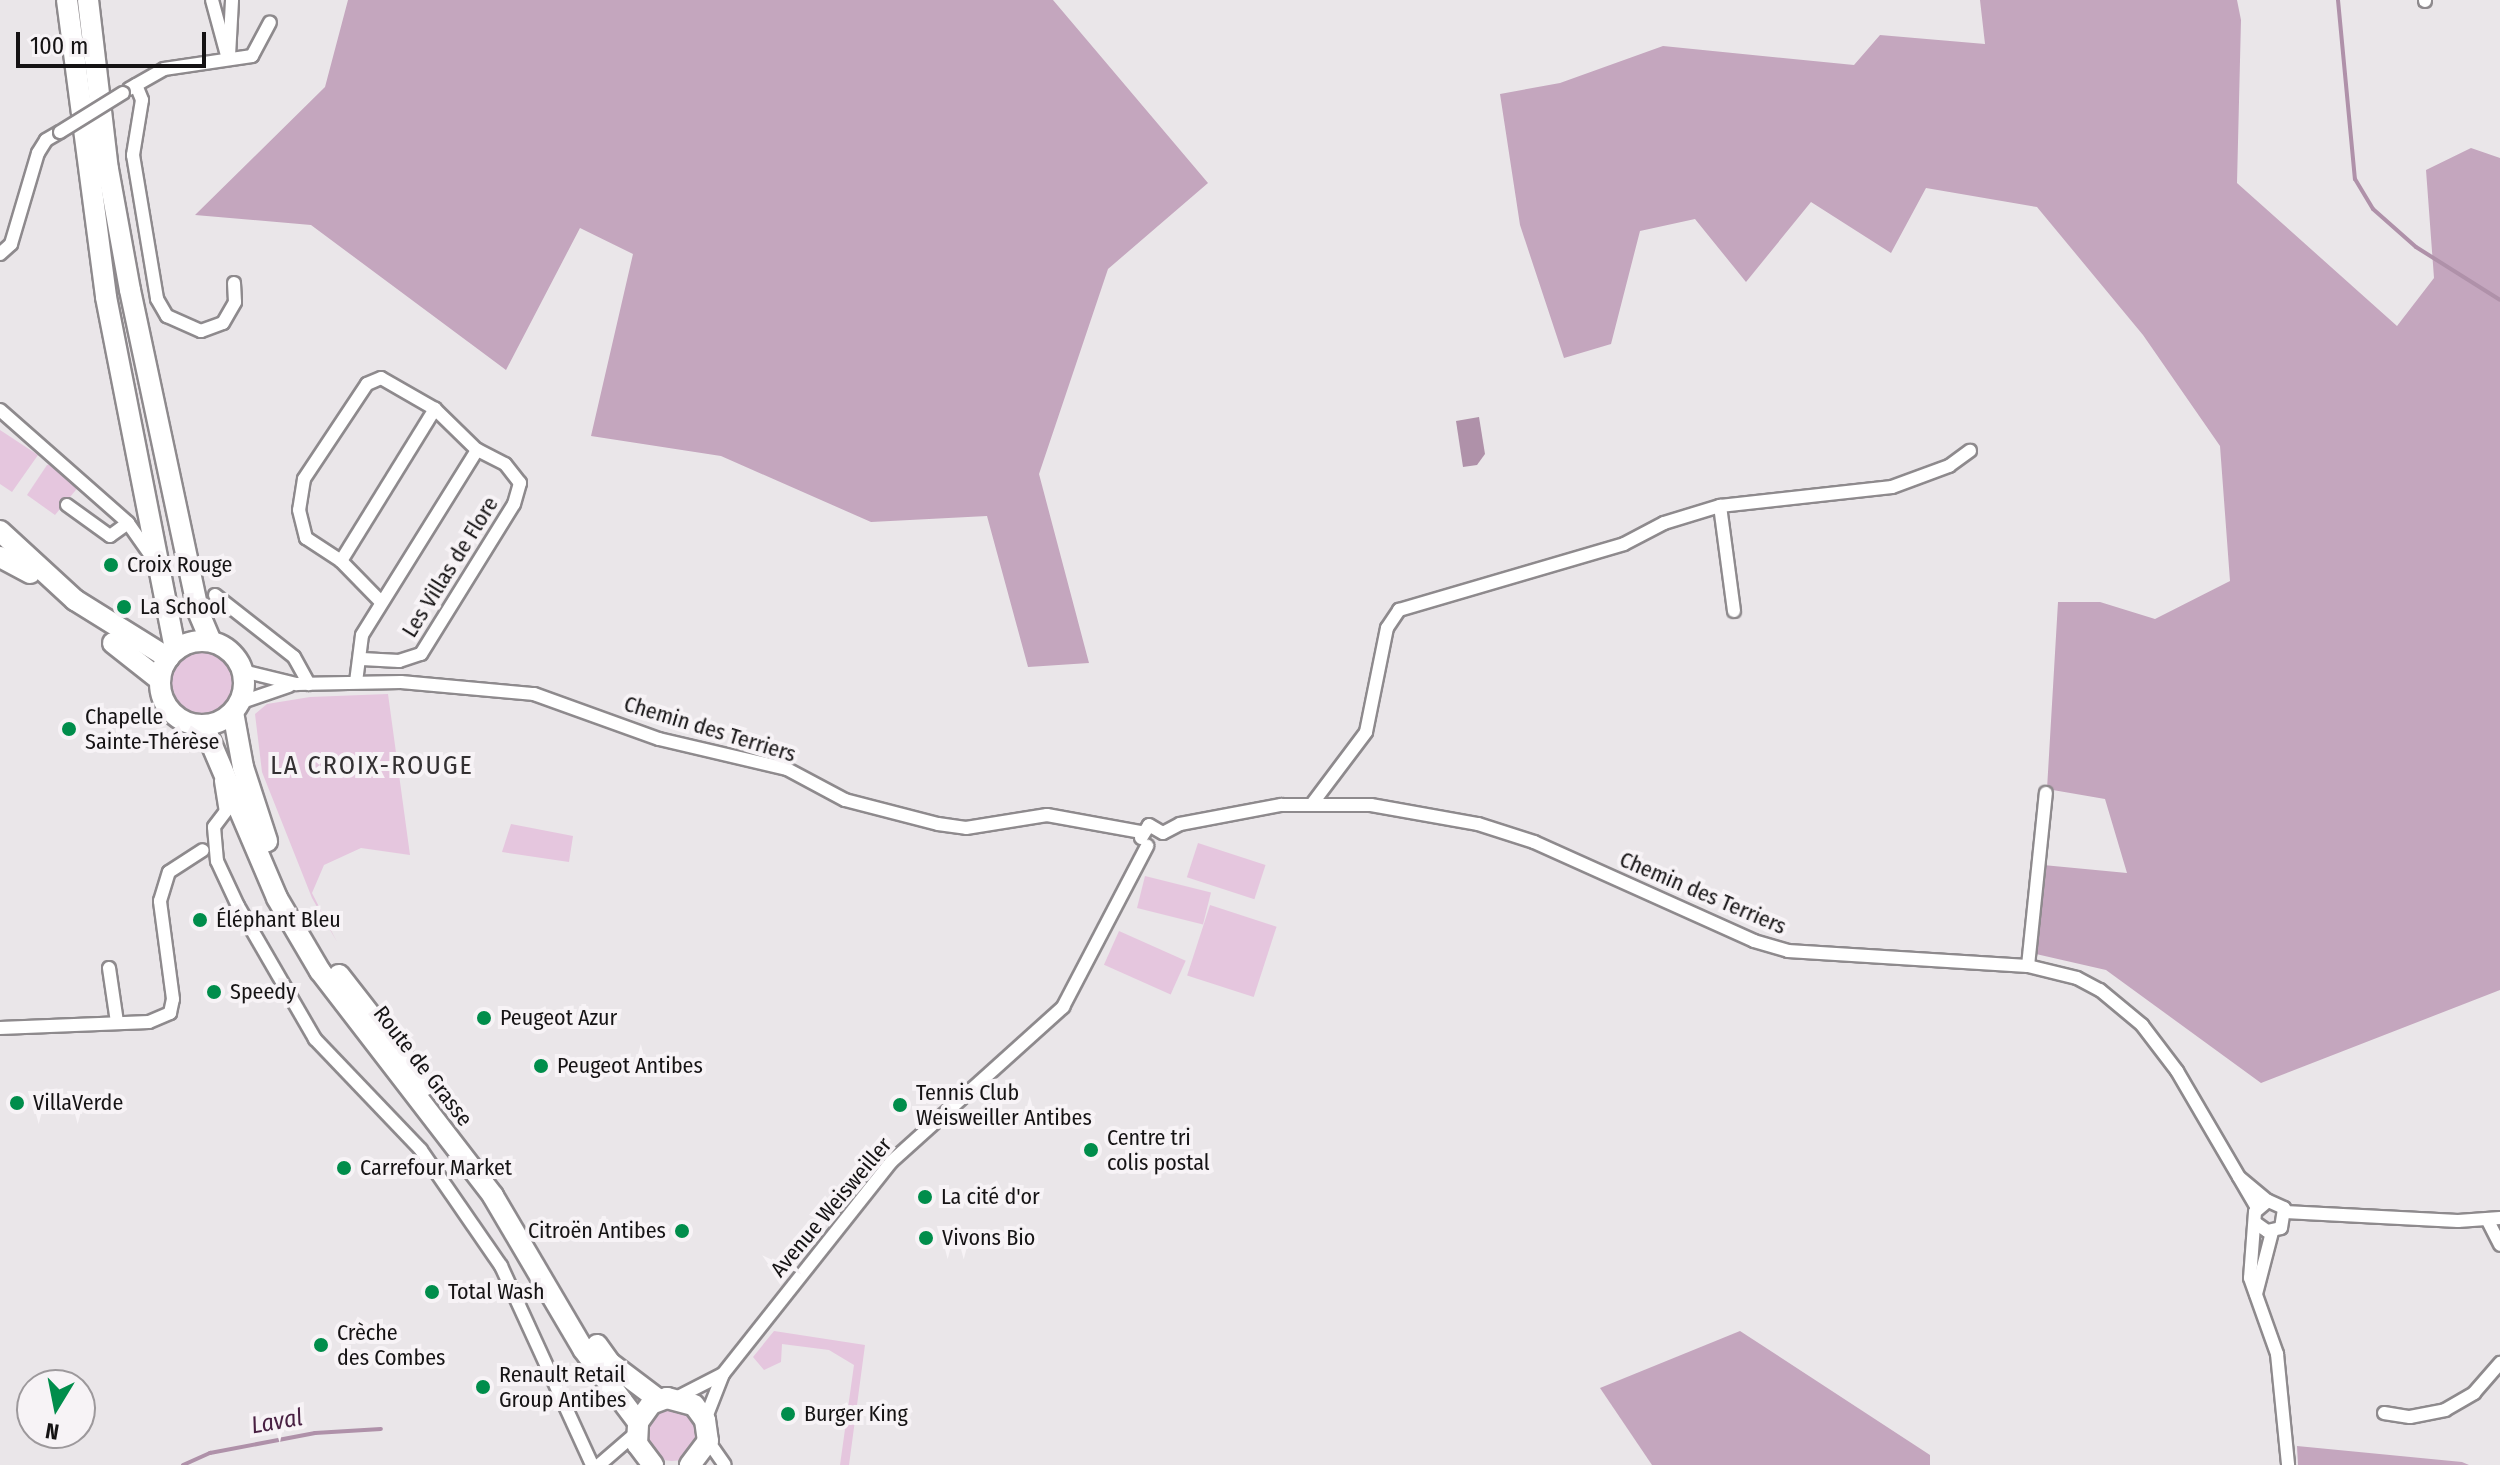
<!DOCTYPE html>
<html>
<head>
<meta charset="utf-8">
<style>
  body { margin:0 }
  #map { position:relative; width:2500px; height:1465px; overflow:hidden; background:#eae6e9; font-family:"Fira Sans Condensed",sans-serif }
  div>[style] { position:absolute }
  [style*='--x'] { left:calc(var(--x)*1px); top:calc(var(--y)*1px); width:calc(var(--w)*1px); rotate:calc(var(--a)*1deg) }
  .green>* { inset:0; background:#e5c6de; transform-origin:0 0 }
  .round { border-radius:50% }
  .forest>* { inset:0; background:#c4a6be }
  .water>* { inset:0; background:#af91a9 }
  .stream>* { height:4px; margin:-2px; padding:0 2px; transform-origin:2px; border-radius:2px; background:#af91a9 }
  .roads { filter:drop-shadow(2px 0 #8e8a8d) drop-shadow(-2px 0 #8e8a8d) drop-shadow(0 2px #8e8a8d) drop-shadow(0 -2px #8e8a8d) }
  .street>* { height:12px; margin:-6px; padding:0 6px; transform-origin:6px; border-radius:6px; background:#fff }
  .primary>* { height:20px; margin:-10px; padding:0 10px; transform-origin:10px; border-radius:10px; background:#fff }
  .primary>.ring { margin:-10px; padding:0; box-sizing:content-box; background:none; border:20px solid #fff; border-radius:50% }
  .bridges { filter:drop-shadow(2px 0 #8e8a8d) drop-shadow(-2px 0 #8e8a8d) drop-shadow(0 2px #8e8a8d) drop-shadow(0 -2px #8e8a8d) }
  .street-bridge>* { height:12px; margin:-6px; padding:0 6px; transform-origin:6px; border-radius:6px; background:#fff }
  .dots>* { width:22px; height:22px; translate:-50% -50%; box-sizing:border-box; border:4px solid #f7f3f6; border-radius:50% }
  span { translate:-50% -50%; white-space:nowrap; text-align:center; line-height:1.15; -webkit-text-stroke:8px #f7f3f6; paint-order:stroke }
  .poi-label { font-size:22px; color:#151314 }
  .left { translate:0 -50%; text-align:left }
  .right { translate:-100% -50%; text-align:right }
  .street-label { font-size:22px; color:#151314 }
  .water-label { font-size:24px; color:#492143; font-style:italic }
  .quarter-label { font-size:26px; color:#333032; letter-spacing:2px }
  .north { position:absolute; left:16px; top:1369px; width:80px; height:80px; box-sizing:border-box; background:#f7f3f6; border:2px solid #9d999c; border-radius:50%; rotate:190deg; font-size:22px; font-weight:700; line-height:32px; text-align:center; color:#151314 }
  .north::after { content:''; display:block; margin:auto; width:28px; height:36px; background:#008d4b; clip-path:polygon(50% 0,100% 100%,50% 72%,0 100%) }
  .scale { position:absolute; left:16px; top:32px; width:190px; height:36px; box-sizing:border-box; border:4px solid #151314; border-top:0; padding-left:10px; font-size:24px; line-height:28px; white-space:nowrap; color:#151314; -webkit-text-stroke:6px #f7f3f6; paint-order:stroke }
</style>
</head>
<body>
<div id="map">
  <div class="green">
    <div style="clip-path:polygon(0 430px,38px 455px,12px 492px,0 484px)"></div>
    <div style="clip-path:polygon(54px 463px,80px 485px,55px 515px,27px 495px,47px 465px)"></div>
    <div class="round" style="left:167px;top:652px;width:66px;height:66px"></div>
    <div style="clip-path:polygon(388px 694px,410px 855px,361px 848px,324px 865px,312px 893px,337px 942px,312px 898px,262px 772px,255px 714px,267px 704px,310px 697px)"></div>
    <div style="clip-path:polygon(511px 824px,573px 836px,569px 862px,502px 852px)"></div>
    <div style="left:1198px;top:843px;width:71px;height:36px;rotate:18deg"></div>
    <div style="left:1145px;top:876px;width:68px;height:33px;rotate:14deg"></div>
    <div style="left:1210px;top:905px;width:70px;height:74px;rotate:18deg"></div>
    <div style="left:1119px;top:931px;width:73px;height:37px;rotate:24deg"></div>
    <div style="clip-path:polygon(774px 1331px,865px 1345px,849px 1465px,840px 1465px,854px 1365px,829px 1350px,782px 1344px,781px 1362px,764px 1370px,753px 1357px)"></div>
    <div class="round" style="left:645px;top:1407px;width:54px;height:54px"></div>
  </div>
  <div class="forest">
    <div style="clip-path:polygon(348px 0,1053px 0,1208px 183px,1108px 269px,1039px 474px,1089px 663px,1028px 667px,987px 516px,871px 522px,721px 456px,591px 436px,633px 254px,580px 228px,506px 370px,311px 225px,195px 215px,325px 87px)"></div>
    <div style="clip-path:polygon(1980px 0,2237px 0,2241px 20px,2237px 183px,2397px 326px,2434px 278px,2426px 170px,2471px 148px,2500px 158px,2500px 990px,2261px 1083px,2106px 970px,2036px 954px,2043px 865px,2127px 873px,2105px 799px,2047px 789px,2058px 602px,2100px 602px,2155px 619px,2230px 581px,2220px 446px,2143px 335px,2037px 207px,1926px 188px,1891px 253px,1811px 202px,1746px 282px,1695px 219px,1640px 231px,1611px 344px,1564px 358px,1520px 225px,1500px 94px,1560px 83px,1663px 46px,1854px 65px,1880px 35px,1985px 44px)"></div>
    <div style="clip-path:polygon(1740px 1331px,1930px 1455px,1930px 1465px,1652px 1465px,1600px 1388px)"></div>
    <div style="clip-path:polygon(2297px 1446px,2462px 1462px,2469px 1465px,2298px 1465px)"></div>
  </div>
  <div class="water">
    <div style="clip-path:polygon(1479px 417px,1485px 454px,1477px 465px,1463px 467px,1456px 421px)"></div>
  </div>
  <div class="stream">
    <div style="--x:2338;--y:0;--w:180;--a:84.6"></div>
    <div style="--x:2355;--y:179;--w:35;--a:59"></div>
    <div style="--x:2373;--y:209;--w:57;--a:41.5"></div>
    <div style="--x:2416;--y:247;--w:99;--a:32.2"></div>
    <div style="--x:183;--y:1465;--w:30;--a:-24"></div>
    <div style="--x:210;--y:1453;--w:107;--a:-10.8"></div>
    <div style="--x:315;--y:1433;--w:66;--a:-3.5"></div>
  </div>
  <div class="roads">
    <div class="street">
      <div style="--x:212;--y:0;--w:61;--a:74.8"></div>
      <div style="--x:2425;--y:0;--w:1;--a:90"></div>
      <div style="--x:229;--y:56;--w:56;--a:-86.9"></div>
      <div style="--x:136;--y:85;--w:16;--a:68"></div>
      <div style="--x:142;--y:100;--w:56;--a:99.3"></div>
      <div style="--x:133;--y:155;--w:146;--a:80.5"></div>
      <div style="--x:157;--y:299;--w:20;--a:60"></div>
      <div style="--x:167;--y:316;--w:37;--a:24"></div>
      <div style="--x:201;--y:331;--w:23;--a:-20"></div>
      <div style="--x:223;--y:323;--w:24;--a:-60"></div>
      <div style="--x:235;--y:302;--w:19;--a:-93"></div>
      <div style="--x:129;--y:89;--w:40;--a:-29.7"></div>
      <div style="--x:164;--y:69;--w:89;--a:-8.4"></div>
      <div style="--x:252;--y:56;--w:38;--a:-62"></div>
      <div style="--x:0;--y:254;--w:15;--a:-42"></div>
      <div style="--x:11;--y:244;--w:95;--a:-73.5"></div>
      <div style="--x:38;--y:153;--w:15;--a:-58"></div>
      <div style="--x:46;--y:140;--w:16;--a:-30"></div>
      <div style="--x:0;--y:410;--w:171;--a:41.4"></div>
      <div style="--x:128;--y:523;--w:38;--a:55"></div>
      <div style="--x:67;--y:505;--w:53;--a:35.8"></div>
      <div style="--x:110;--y:536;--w:22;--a:-36"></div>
      <div style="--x:1720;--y:506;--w:106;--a:82.4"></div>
      <div style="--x:341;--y:561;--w:179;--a:-58.3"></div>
      <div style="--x:215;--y:595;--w:100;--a:38.1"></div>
      <div style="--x:294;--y:657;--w:31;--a:61"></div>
      <div style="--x:362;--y:659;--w:37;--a:3"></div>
      <div style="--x:399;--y:661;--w:23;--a:-18"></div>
      <div style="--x:421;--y:654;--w:176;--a:-58.2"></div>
      <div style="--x:514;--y:504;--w:22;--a:-74"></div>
      <div style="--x:520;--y:483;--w:24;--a:-128"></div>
      <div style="--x:505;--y:464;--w:31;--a:-153"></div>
      <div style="--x:477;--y:450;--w:59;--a:-135.7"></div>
      <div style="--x:435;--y:409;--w:62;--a:-150.1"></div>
      <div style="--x:381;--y:378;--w:15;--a:157"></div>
      <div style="--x:367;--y:384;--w:114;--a:123.6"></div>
      <div style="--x:304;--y:479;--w:31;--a:99"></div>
      <div style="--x:299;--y:510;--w:29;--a:76"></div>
      <div style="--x:306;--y:538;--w:42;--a:33.3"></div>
      <div style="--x:341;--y:561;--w:57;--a:45.7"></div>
      <div style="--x:243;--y:671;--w:55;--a:13.8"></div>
      <div style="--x:296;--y:684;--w:105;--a:-1.1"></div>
      <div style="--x:401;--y:682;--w:134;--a:5.2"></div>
      <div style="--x:534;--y:694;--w:133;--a:19.8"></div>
      <div style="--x:659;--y:739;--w:131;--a:13.2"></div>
      <div style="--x:787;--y:769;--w:66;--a:28.1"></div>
      <div style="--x:845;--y:800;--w:96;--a:14.5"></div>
      <div style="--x:938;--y:824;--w:28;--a:8"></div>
      <div style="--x:966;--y:828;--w:82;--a:-9.1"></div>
      <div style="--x:1047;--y:815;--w:96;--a:10.3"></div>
      <div style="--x:356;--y:682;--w:47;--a:-82.7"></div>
      <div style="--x:362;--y:635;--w:218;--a:-58.1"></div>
      <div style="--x:239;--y:703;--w:53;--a:-18.8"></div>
      <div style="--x:221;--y:781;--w:30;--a:81"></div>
      <div style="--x:226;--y:811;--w:20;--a:127"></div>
      <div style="--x:214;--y:827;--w:34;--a:85"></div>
      <div style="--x:217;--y:861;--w:50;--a:65"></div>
      <div style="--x:238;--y:906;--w:154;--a:59.9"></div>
      <div style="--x:315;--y:1039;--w:153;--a:46.3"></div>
      <div style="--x:421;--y:1150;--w:141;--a:55.4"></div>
      <div style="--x:501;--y:1266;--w:219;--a:65.4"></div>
      <div style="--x:1312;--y:804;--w:90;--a:-53.1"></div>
      <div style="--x:1366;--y:732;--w:106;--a:-78.6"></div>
      <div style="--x:1387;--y:628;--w:22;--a:-56"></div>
      <div style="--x:1399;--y:610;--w:234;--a:-16.3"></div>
      <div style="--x:1624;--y:544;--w:45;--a:-27.7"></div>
      <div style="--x:1664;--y:523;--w:59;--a:-16.9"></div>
      <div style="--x:1720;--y:506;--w:173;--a:-6.3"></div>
      <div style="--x:1892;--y:487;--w:61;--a:-20.2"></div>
      <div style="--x:1949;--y:466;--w:26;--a:-36"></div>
      <div style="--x:1163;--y:833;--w:19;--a:-28"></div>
      <div style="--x:1180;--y:824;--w:103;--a:-10.7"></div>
      <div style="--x:1281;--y:805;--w:90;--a:0"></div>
      <div style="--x:1371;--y:805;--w:109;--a:10.1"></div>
      <div style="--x:1478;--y:824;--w:59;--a:17.8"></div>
      <div style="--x:1534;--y:842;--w:241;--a:24.2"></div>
      <div style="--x:1754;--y:941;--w:35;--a:16"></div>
      <div style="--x:1788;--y:951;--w:240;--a:3.6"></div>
      <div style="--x:2028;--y:966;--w:50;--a:13.8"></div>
      <div style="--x:2077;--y:978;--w:26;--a:28"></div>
      <div style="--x:2100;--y:990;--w:55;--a:39.8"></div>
      <div style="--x:2142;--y:1025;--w:58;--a:52.7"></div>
      <div style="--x:2177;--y:1071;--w:159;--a:59.7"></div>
      <div style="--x:1141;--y:838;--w:15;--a:-58"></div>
      <div style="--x:1149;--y:825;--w:16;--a:30"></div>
      <div style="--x:2028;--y:966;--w:174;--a:-84.1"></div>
      <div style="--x:109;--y:968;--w:55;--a:81.6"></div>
      <div style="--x:0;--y:1028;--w:149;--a:-2.3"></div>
      <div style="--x:149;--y:1022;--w:23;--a:-23"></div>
      <div style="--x:170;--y:1013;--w:14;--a:-78"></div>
      <div style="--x:173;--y:999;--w:99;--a:-97.6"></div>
      <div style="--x:160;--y:901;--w:30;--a:-73"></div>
      <div style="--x:169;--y:872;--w:40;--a:-32.9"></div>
      <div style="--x:2239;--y:1177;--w:38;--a:40"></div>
      <div style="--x:2285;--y:1212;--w:173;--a:3"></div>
      <div style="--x:2458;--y:1221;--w:42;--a:-4.1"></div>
      <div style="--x:2487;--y:1219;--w:29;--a:63"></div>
      <div style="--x:2257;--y:1224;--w:12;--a:35"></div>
      <div style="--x:2267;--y:1231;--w:14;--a:-12"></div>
      <div style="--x:2281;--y:1228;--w:20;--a:-81"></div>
      <div style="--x:2284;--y:1208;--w:17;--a:-156"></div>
      <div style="--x:2268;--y:1201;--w:17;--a:140"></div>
      <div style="--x:2255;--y:1212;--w:66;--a:94.3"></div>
      <div style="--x:2250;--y:1278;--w:81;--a:70.4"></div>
      <div style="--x:2277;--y:1354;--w:112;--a:84.3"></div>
      <div style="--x:2256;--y:1294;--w:64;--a:-75.5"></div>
      <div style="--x:676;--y:1398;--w:53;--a:-27.1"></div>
      <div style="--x:2384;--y:1413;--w:26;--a:9"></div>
      <div style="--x:2410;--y:1417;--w:36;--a:-11"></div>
      <div style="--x:2445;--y:1410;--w:34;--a:-30"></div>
      <div style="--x:2474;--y:1393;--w:40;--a:-49"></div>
      <div style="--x:705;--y:1420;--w:49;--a:-68.6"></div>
      <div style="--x:723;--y:1374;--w:270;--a:-51.6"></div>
      <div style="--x:891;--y:1162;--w:232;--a:-42"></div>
      <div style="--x:1063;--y:1007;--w:182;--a:-62.4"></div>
      <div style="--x:708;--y:1441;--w:29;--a:55"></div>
      <div style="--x:599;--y:1465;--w:49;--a:-40.9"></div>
    </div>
    <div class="primary">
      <div style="--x:67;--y:0;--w:300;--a:82.5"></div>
      <div style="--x:106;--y:297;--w:360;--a:78.9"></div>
      <div style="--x:88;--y:0;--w:170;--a:83.3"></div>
      <div style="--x:108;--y:169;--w:123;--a:79.7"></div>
      <div style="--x:130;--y:290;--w:328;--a:78"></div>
      <div style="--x:198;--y:611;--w:33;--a:67"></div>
      <div style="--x:0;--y:531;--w:102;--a:42.6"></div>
      <div style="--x:75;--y:600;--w:110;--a:31.9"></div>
      <div style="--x:0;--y:557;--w:34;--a:28"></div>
      <div class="ring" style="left:160px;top:641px;width:64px;height:64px"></div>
      <div style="--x:113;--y:643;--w:60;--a:38.2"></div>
      <div style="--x:233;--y:712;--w:56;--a:79.7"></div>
      <div style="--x:243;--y:767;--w:78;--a:72"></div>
      <div style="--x:198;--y:725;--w:15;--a:48"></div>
      <div style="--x:208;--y:736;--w:176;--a:66.9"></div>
      <div style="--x:277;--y:898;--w:85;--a:59.5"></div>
      <div style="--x:320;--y:971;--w:284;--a:52.4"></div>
      <div style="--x:493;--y:1196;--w:178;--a:59.5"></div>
      <div style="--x:583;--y:1349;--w:91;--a:53"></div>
      <div style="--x:339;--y:975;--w:140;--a:52"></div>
      <div style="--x:597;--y:1345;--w:22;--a:54"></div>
      <div style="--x:610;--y:1363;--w:61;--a:37.1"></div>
      <div style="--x:653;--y:1465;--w:26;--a:-127"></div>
      <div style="--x:637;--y:1444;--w:22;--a:-87"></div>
      <div style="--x:638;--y:1422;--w:22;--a:-54"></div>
      <div style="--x:651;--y:1404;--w:17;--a:-21"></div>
      <div style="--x:667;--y:1398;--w:28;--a:15"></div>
      <div style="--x:694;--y:1405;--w:19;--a:54"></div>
      <div style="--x:705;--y:1420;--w:21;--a:82"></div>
      <div style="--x:708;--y:1441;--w:30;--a:127"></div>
    </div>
  </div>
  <div class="bridges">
    <div class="street-bridge">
      <div style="--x:60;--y:132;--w:74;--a:-31.8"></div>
    </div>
  </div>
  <div class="dots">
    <div style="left:111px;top:565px;background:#008d4b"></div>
    <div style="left:124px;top:607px;background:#008d4b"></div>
    <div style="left:69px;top:729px;background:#008d4b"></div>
    <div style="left:200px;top:920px;background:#008d4b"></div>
    <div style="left:214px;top:992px;background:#008d4b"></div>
    <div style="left:484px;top:1018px;background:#008d4b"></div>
    <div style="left:541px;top:1066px;background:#008d4b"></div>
    <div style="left:17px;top:1103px;background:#008d4b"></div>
    <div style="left:900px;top:1105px;background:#008d4b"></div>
    <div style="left:1091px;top:1150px;background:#008d4b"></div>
    <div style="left:344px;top:1168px;background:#008d4b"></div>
    <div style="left:925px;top:1197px;background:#008d4b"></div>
    <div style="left:682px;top:1231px;background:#008d4b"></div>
    <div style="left:926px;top:1238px;background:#008d4b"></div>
    <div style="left:432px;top:1292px;background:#008d4b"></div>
    <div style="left:321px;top:1345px;background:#008d4b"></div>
    <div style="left:483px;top:1387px;background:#008d4b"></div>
    <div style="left:788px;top:1414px;background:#008d4b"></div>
  </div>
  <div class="poi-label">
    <span class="left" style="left:127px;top:565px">Croix Rouge</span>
    <span class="left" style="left:140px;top:607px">La School</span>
    <span class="left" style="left:85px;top:729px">Chapelle<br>Sainte-Thérèse</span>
    <span class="left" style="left:216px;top:920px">Éléphant Bleu</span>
    <span class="left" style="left:230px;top:992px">Speedy</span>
    <span class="left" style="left:500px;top:1018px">Peugeot Azur</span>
    <span class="left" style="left:557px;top:1066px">Peugeot Antibes</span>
    <span class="left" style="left:916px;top:1105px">Tennis Club<br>Weisweiller Antibes</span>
    <span class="left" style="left:33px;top:1103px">VillaVerde</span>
    <span class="left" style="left:1107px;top:1150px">Centre tri<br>colis postal</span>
    <span class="left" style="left:360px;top:1168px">Carrefour Market</span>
    <span class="left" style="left:941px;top:1197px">La cité d'or</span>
    <span class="right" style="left:666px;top:1231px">Citroën Antibes</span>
    <span class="left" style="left:942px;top:1238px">Vivons Bio</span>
    <span class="left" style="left:448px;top:1292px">Total Wash</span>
    <span class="left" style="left:337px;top:1345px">Crèche<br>des Combes</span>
    <span class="left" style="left:499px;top:1387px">Renault Retail<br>Group Antibes</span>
    <span class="left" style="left:804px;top:1414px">Burger King</span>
  </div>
  <div class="street-label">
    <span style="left:450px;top:567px;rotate:-58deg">Les Villas de Flore</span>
    <span style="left:710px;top:729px;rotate:17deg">Chemin des Terriers</span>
    <span style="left:1703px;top:893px;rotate:23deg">Chemin des Terriers</span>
    <span style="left:423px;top:1066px;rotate:52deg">Route de Grasse</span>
    <span style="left:831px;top:1207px;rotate:-50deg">Avenue Weisweiller</span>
  </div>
  <div class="water-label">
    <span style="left:277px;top:1422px;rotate:-10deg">Laval</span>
  </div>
  <div class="quarter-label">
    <span style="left:372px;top:766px">LA CROIX-ROUGE</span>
  </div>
  <div class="north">N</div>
  <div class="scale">100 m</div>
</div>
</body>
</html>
